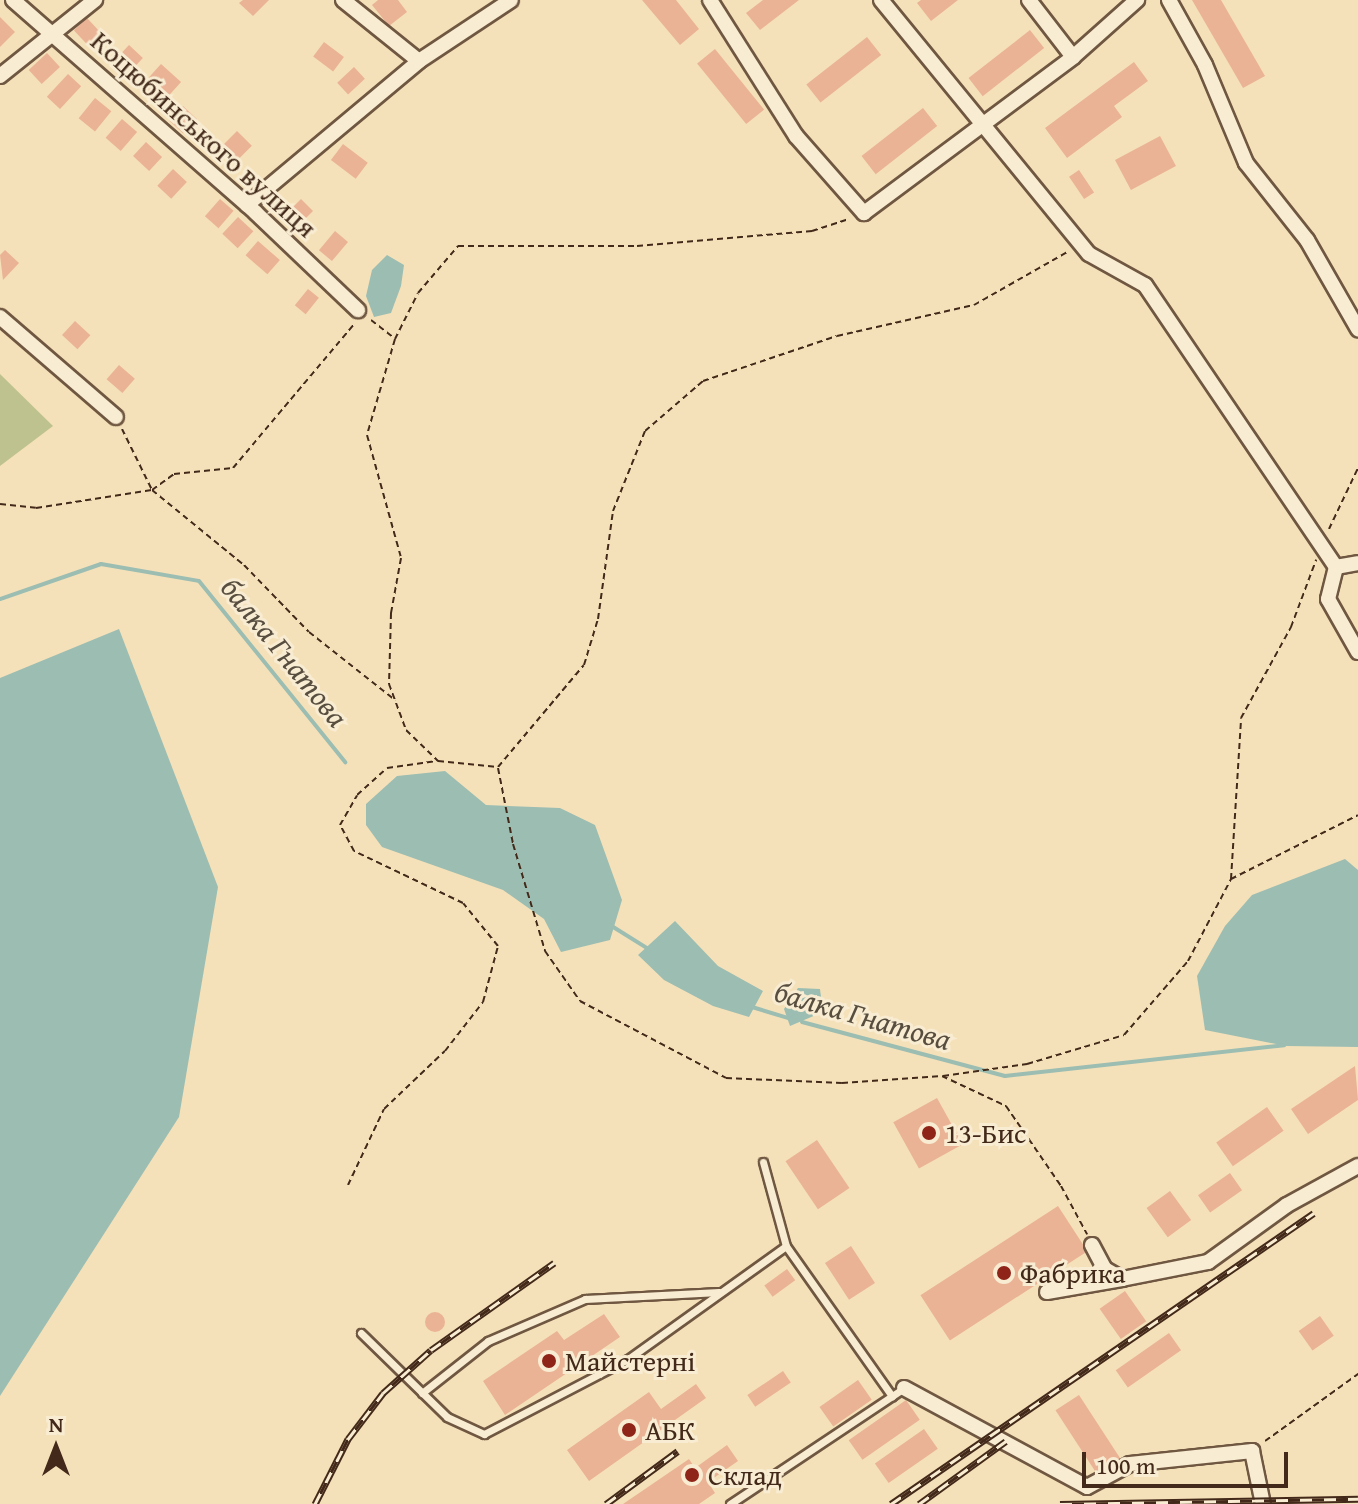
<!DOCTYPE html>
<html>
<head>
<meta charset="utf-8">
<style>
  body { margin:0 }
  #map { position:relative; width:1358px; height:1504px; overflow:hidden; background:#f5e1b9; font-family:"Gentium Book Plus",serif }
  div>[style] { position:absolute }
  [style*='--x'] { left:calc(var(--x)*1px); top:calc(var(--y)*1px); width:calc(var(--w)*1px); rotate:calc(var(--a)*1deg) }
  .green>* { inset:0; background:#bec28e }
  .water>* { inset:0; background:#9cbdb2 }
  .stream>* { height:4px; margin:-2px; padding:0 2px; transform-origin:2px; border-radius:2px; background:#9cbdb2 }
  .building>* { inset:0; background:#eab396; transform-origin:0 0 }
  .round { border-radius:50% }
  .path>* { height:2px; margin-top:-1px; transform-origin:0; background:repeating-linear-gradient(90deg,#422919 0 6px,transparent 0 10px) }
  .roads { filter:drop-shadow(2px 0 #6f5741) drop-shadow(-2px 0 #6f5741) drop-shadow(0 2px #6f5741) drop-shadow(0 -2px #6f5741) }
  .lane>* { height:7px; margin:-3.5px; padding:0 3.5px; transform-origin:3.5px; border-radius:3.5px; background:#f8ecd2 }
  .street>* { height:14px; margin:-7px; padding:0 7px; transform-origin:7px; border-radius:7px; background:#f8ecd2 }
  .rail>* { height:7px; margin-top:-3.5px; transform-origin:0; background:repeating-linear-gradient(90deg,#f8ecd2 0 12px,#422919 0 24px); box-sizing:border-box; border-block:2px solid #422919 }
  .dots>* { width:22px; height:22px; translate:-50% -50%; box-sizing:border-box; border:4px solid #f8ecd2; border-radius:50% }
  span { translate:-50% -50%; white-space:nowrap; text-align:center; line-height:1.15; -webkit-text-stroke:6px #f8ecd2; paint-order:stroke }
  .street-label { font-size:28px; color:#422919 }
  .poi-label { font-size:28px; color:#422919 }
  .left { translate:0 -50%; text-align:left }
  .water-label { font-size:30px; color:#584e3f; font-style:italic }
  .north { position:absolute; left:16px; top:1408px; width:80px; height:80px; -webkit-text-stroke:6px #f8ecd2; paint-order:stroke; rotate:0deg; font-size:22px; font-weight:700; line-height:32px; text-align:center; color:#422919 }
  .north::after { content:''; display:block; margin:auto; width:28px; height:36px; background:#422919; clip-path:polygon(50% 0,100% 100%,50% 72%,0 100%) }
  .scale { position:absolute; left:1082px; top:1452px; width:206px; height:36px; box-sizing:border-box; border:4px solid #422919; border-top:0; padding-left:10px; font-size:24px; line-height:28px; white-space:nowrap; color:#422919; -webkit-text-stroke:6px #f8ecd2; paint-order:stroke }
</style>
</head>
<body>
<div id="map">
  <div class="green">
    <div style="clip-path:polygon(0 374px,53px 426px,0 466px)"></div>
  </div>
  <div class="water">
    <div style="clip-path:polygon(387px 255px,404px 265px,401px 286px,391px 313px,374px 317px,366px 296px,372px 270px)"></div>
    <div style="clip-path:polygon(119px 629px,218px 887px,179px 1117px,0 1396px,0 678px)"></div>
    <div style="clip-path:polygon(445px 771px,486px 805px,560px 808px,595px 825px,622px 900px,610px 940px,561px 952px,544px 919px,503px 890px,382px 847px,366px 825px,366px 804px,397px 776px)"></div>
    <div style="clip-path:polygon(1345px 859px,1358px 870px,1358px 1047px,1286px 1046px,1205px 1030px,1197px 976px,1225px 926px,1252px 895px)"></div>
    <div style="clip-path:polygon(675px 921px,718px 966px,763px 991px,749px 1017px,713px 1006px,664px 980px,638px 955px)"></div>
    <div style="clip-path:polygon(798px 988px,820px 989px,823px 1012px,790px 1026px,784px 1009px)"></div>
  </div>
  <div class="stream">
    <div style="--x:0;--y:599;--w:107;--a:-19.1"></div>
    <div style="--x:101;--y:564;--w:99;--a:9.8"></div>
    <div style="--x:199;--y:581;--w:233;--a:51.1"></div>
    <div style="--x:610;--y:925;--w:47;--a:32"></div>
    <div style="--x:752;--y:1007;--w:39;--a:17"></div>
    <div style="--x:802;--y:1022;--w:210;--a:14.9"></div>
    <div style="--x:1005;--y:1076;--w:281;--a:-6.3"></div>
  </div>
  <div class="building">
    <div style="clip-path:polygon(243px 0,269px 0,253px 16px,239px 3px)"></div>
    <div style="clip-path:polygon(378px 0,398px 0,407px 12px,389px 26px,372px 5px)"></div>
    <div style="clip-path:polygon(642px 0,676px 0,699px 29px,680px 45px)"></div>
    <div style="clip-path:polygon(763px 0,799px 0,760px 30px,746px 13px)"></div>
    <div style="clip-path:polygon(921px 0,958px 0,931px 21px,917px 3px)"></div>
    <div style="clip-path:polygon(1192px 0,1221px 0,1265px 76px,1243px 88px)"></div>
    <div style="clip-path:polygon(0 17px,15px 32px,0 47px)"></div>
    <div style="left:87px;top:18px;width:25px;height:18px;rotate:47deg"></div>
    <div style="left:1030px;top:30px;width:23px;height:78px;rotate:52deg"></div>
    <div style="left:867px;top:37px;width:23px;height:77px;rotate:52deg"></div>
    <div style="left:324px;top:42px;width:25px;height:18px;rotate:37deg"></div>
    <div style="left:129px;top:45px;width:19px;height:27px;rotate:43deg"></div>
    <div style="left:715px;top:49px;width:78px;height:23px;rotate:51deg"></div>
    <div style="left:47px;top:53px;width:19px;height:25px;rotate:47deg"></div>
    <div style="clip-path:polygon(1134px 62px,1148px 81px,1114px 106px,1122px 117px,1067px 158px,1045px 128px)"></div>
    <div style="left:161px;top:64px;width:27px;height:30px;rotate:42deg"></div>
    <div style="left:354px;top:67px;width:16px;height:23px;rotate:47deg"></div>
    <div style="left:68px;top:74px;width:18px;height:31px;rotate:43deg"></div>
    <div style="left:95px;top:98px;width:21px;height:26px;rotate:39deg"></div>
    <div style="left:183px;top:106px;width:19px;height:20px;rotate:43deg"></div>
    <div style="left:923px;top:108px;width:23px;height:78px;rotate:52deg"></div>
    <div style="left:122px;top:119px;width:20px;height:25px;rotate:41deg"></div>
    <div style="left:237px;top:131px;width:21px;height:25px;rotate:45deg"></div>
    <div style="left:1160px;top:136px;width:34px;height:51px;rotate:62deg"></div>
    <div style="left:146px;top:142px;width:22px;height:19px;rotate:43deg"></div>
    <div style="left:343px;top:144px;width:31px;height:20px;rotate:37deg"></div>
    <div style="left:173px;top:169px;width:19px;height:23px;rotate:43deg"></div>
    <div style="left:1079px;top:170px;width:27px;height:12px;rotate:56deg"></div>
    <div style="left:220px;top:199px;width:18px;height:23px;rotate:41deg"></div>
    <div style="left:301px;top:199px;width:17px;height:24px;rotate:45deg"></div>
    <div style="left:238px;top:217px;width:21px;height:23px;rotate:43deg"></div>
    <div style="left:335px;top:231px;width:17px;height:25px;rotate:40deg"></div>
    <div style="left:258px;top:241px;width:29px;height:19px;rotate:41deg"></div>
    <div style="clip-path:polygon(5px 250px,19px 263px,3px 280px,0 255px)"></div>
    <div style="left:308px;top:289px;width:14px;height:21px;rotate:39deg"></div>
    <div style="left:75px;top:321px;width:21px;height:19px;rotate:43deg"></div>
    <div style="left:119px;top:365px;width:21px;height:19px;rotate:41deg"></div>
    <div style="clip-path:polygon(1355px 1066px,1358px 1100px,1308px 1134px,1291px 1109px)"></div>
    <div style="left:937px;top:1098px;width:53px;height:50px;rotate:61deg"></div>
    <div style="left:1267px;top:1107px;width:29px;height:62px;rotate:55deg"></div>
    <div style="left:817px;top:1140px;width:58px;height:38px;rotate:56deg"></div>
    <div style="left:1230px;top:1173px;width:21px;height:39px;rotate:55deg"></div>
    <div style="left:1170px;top:1191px;width:36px;height:29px;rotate:54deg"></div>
    <div style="left:1058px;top:1206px;width:54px;height:164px;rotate:57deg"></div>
    <div style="left:851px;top:1246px;width:44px;height:31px;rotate:57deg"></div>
    <div style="left:787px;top:1269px;width:14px;height:28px;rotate:54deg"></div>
    <div style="left:1125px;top:1291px;width:37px;height:31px;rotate:55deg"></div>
    <div class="round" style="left:425px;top:1312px;width:20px;height:20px"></div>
    <div style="clip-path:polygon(604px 1314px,620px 1337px,505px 1415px,483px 1381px,557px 1331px,564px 1340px)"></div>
    <div style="left:1320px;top:1316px;width:24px;height:26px;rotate:55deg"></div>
    <div style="left:1169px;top:1333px;width:21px;height:65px;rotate:55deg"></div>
    <div style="left:783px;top:1371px;width:14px;height:43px;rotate:56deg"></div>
    <div style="left:858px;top:1380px;width:24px;height:47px;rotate:55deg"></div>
    <div style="clip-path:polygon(696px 1384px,706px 1398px,589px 1481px,567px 1450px,649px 1392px,661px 1409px)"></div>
    <div style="left:1079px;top:1395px;width:80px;height:28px;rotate:57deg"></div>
    <div style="left:906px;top:1400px;width:24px;height:70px;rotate:55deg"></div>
    <div style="left:924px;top:1429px;width:24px;height:60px;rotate:55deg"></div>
    <div style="clip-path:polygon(727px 1445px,738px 1461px,708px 1482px,715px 1493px,699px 1504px,623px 1504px,689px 1459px,695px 1468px)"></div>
  </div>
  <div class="path">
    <div style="--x:371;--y:320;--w:31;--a:38"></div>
    <div style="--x:395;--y:339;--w:100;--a:106.3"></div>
    <div style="--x:367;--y:435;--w:128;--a:74.5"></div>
    <div style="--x:401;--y:558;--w:56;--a:100.3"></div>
    <div style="--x:391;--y:613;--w:71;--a:91.6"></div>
    <div style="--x:389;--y:684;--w:49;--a:69.7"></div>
    <div style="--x:406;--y:730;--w:45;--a:44.1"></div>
    <div style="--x:438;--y:761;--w:60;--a:5.7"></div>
    <div style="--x:395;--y:339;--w:51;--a:-63.4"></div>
    <div style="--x:418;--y:293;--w:62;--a:-49.6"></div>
    <div style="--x:458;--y:246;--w:179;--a:0"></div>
    <div style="--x:637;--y:246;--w:176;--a:-4.9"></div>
    <div style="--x:812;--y:231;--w:38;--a:-18"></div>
    <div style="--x:122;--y:429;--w:68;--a:63.8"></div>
    <div style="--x:152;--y:490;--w:119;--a:39.2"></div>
    <div style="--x:244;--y:565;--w:93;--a:45.9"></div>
    <div style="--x:309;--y:632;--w:110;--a:38.3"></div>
    <div style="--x:0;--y:504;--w:36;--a:6"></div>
    <div style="--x:36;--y:508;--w:117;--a:-8.8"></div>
    <div style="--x:152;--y:490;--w:27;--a:-36"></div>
    <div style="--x:174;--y:474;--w:59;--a:-5.8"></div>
    <div style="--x:233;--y:468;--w:189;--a:-49.9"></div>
    <div style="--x:1329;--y:529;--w:68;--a:-64.6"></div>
    <div style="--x:498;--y:767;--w:133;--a:-49.9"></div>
    <div style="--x:584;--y:665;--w:48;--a:-73.1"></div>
    <div style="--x:598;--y:619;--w:109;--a:-82.1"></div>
    <div style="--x:613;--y:511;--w:86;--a:-68.2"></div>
    <div style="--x:645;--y:431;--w:77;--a:-40.8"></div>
    <div style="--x:703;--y:381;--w:141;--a:-18.6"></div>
    <div style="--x:837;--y:336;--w:140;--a:-12.8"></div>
    <div style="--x:974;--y:305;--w:109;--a:-29.6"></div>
    <div style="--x:498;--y:768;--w:77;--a:78.8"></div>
    <div style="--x:513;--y:844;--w:112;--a:73.3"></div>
    <div style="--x:545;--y:951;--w:61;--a:55"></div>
    <div style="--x:580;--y:1001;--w:165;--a:27.8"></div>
    <div style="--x:726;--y:1078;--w:116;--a:2.5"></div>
    <div style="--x:842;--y:1083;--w:100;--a:-4"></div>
    <div style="--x:942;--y:1076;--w:71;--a:25.1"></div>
    <div style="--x:1006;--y:1106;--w:97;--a:55.5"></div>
    <div style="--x:1061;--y:1186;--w:55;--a:61.6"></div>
    <div style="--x:1231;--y:879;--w:142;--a:-26.7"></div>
    <div style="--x:943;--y:1076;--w:85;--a:-8.1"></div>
    <div style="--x:1027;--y:1064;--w:101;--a:-16.6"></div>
    <div style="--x:1124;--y:1035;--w:98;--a:-49.1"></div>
    <div style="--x:1188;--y:961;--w:93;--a:-62.3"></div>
    <div style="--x:1231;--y:879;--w:161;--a:-86.4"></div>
    <div style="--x:1241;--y:718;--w:104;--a:-61.2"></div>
    <div style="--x:1291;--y:627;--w:72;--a:-69.5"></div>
    <div style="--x:348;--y:1185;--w:84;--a:-64.7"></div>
    <div style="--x:384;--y:1109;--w:84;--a:-43.6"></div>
    <div style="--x:445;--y:1051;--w:62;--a:-52.2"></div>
    <div style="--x:483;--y:1002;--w:58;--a:-75"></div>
    <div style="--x:498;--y:946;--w:55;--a:-129.1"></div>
    <div style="--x:463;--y:903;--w:121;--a:-154.5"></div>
    <div style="--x:354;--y:851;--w:30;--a:-118"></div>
    <div style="--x:340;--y:825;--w:34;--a:-60"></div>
    <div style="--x:357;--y:795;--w:40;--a:-42"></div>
    <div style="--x:387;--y:768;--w:50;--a:-8"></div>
    <div style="--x:1265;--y:1441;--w:115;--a:-35.8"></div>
  </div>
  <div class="roads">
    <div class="lane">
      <div style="--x:763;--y:1162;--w:87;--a:74.7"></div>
      <div style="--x:786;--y:1246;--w:184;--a:54.8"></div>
      <div style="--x:361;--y:1333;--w:120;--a:44.3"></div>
      <div style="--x:447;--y:1417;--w:41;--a:24.7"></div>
      <div style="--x:484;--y:1434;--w:162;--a:-27.5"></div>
      <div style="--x:628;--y:1359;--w:194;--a:-35.6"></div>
      <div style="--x:422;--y:1393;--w:84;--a:-38.2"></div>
      <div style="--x:488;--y:1341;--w:106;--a:-23.4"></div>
      <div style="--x:585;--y:1299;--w:134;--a:-3"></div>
      <div style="--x:730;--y:1504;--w:209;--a:-33.7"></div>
    </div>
    <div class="street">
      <div style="--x:13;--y:0;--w:323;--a:41.2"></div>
      <div style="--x:256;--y:213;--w:141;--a:43.6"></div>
      <div style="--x:343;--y:0;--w:97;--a:38.8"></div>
      <div style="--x:710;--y:0;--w:161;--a:57.7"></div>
      <div style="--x:796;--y:136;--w:103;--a:48.6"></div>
      <div style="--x:864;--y:213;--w:261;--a:-36.7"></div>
      <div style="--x:1073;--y:57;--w:86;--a:-41.7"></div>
      <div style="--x:881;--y:0;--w:328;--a:50.7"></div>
      <div style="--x:1089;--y:254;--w:64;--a:29"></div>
      <div style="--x:1145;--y:285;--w:341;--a:55.9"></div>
      <div style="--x:1336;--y:567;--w:22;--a:-10"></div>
      <div style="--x:1029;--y:0;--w:72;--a:52.3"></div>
      <div style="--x:1169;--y:0;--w:74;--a:61"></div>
      <div style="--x:1205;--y:65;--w:106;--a:67.3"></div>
      <div style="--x:1246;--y:163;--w:98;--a:51.6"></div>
      <div style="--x:1307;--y:240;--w:103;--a:60.2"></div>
      <div style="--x:0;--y:76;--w:122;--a:-38.7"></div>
      <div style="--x:247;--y:205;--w:224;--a:-39.9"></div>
      <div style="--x:419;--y:61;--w:110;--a:-33.5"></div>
      <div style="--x:0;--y:317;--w:153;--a:40.8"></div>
      <div style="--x:1336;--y:567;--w:33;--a:104"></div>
      <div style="--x:1328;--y:599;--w:61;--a:60.5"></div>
      <div style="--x:1092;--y:1245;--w:27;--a:62"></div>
      <div style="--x:1105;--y:1269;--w:20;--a:30"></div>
      <div style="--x:1122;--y:1279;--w:88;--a:-11.2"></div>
      <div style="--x:1208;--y:1262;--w:97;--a:-35.8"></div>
      <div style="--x:1287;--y:1205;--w:81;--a:-28.8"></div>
      <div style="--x:1047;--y:1292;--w:76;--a:-9.8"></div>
      <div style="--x:904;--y:1388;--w:208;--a:28.4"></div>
      <div style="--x:1087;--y:1487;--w:49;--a:-28.1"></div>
      <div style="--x:1130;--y:1464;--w:123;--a:-6.1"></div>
      <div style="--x:1252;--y:1451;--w:54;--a:78.3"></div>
    </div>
  </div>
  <div class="rail">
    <div style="--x:315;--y:1504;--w:73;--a:-63.1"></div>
    <div style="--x:348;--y:1439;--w:58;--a:-52.7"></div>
    <div style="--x:383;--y:1393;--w:64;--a:-41.9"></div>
    <div style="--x:431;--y:1350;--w:151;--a:-35.3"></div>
    <div style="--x:606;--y:1504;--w:89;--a:-36.4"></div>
    <div style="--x:891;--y:1504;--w:513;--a:-34.53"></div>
    <div style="--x:919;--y:1504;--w:107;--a:-35.9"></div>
    <div style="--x:1060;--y:1504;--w:298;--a:-1"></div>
  </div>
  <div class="dots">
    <div style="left:929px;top:1133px;background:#8f2418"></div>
    <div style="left:1004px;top:1273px;background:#8f2418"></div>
    <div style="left:549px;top:1361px;background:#8f2418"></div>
    <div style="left:629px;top:1430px;background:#8f2418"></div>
    <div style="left:692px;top:1475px;background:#8f2418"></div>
  </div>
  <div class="street-label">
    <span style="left:204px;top:134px;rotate:42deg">Коцюбинського вулиця</span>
  </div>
  <div class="poi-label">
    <span class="left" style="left:945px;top:1133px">13-Бис</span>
    <span class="left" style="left:1020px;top:1273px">Фабрика</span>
    <span class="left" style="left:565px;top:1361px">Майстерні</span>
    <span class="left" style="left:645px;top:1430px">АБК</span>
    <span class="left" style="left:708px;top:1475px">Склад</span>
  </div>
  <div class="water-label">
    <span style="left:285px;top:652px;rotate:51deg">балка Гнатова</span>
    <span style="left:863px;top:1015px;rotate:16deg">балка Гнатова</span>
  </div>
  <div class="north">N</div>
  <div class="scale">100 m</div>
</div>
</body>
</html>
